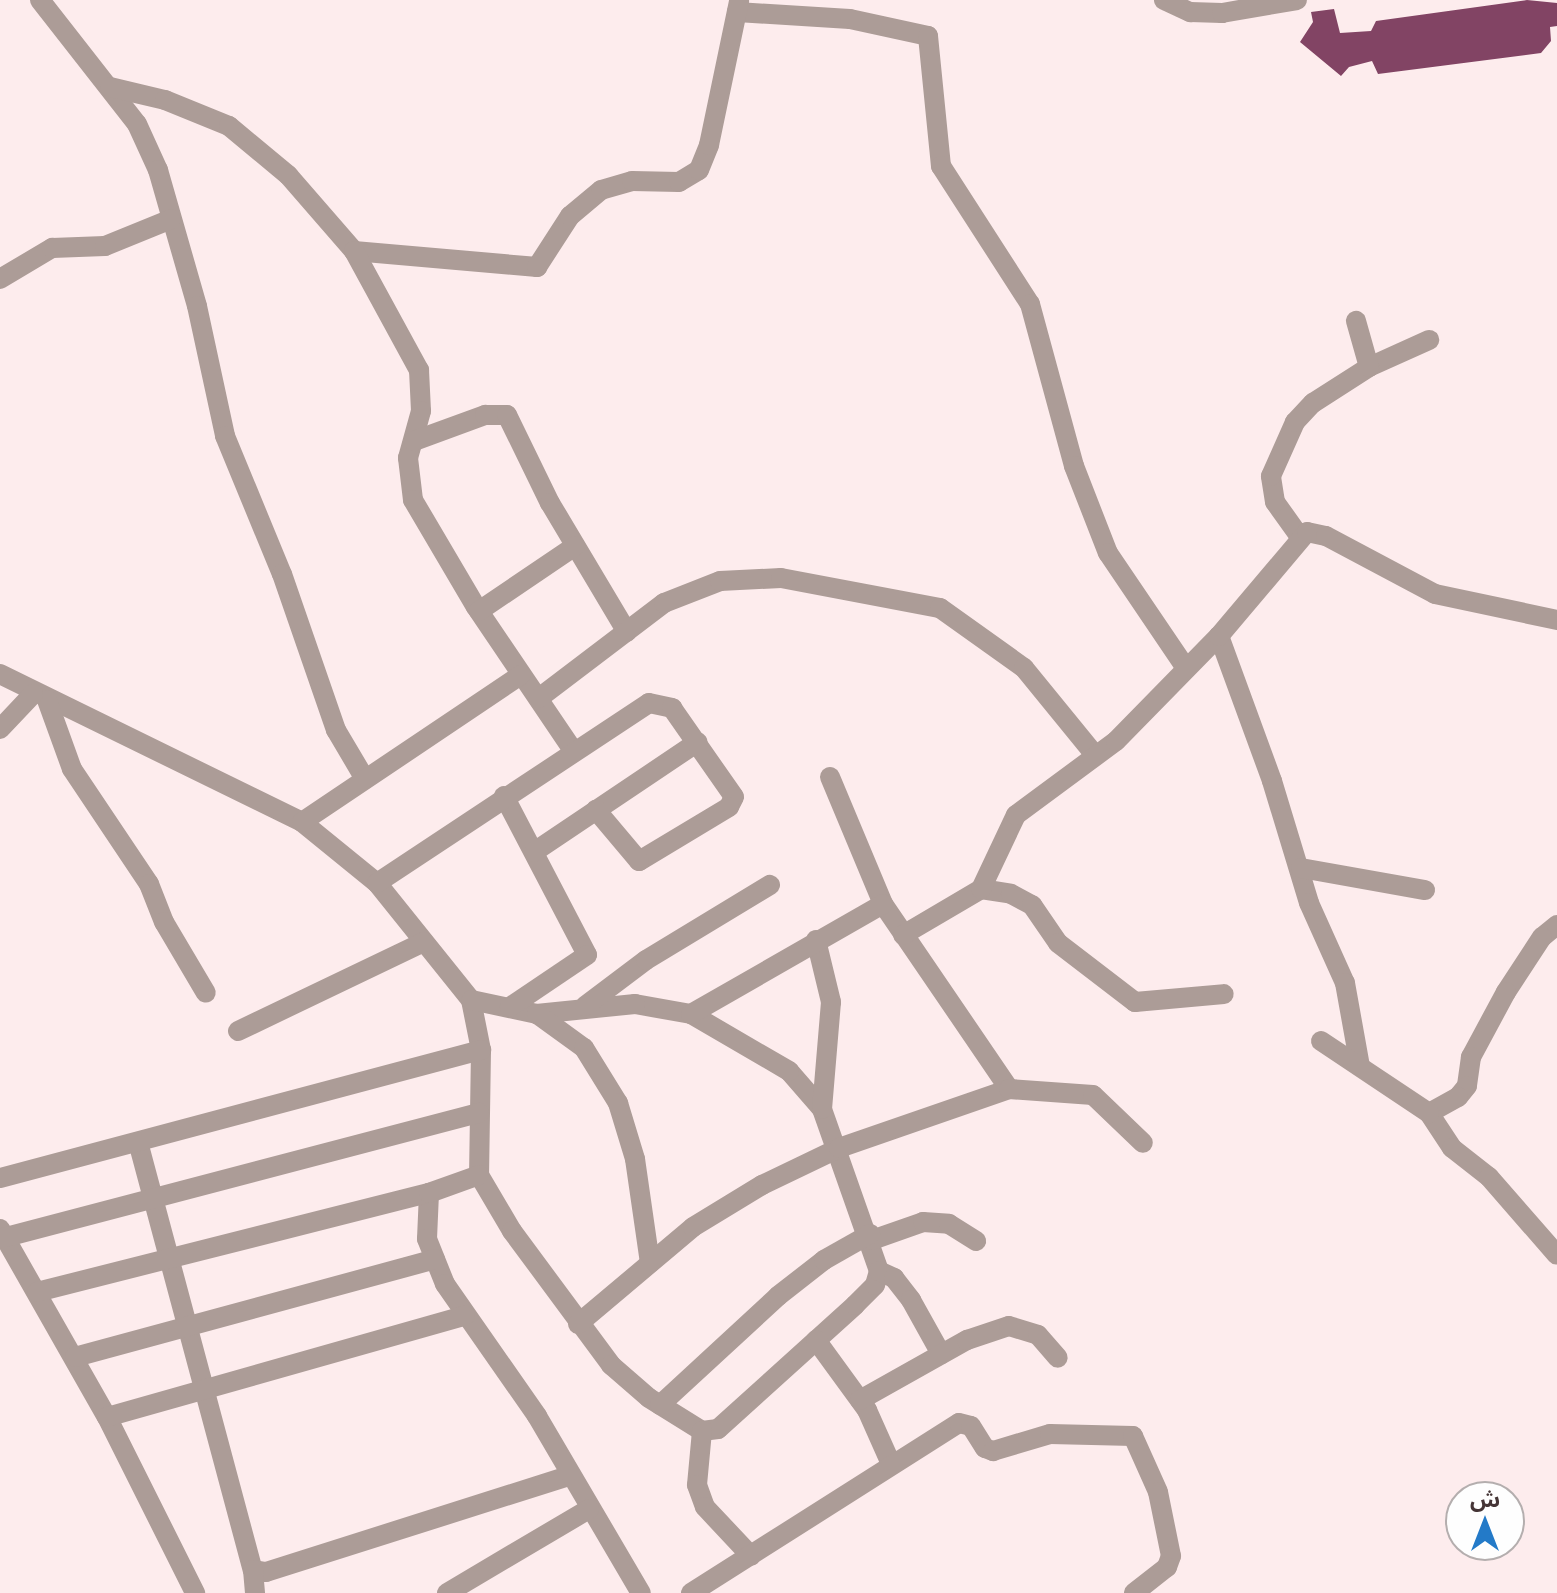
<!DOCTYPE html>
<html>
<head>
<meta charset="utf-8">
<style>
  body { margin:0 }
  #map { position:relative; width:1557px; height:1593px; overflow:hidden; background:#fdeced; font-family:Lora,"Noto Sans Arabic",serif }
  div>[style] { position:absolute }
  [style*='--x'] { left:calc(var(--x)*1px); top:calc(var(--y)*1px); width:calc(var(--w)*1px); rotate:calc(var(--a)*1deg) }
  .building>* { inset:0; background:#824464 }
  .minor>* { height:20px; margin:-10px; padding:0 10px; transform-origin:10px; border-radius:10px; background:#ac9c97 }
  span { translate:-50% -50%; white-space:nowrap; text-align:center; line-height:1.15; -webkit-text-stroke:8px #fefefe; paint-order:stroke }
  .north { position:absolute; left:1445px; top:1481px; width:80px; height:80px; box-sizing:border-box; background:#fefefe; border:2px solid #b4aeae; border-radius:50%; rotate:0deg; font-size:22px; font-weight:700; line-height:32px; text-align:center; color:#453536 }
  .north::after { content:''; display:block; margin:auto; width:28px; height:36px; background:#237ac8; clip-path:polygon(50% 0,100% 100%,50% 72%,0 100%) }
</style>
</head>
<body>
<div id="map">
  <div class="building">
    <div style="clip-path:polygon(1527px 0,1557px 3px,1557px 26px,1550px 27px,1551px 41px,1541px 53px,1378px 74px,1372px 61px,1349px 67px,1341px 76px,1300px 42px,1313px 22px,1311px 12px,1334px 9px,1340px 33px,1371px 31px,1376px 21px)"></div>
  </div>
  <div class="minor">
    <div style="--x:40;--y:0;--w:157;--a:52"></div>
    <div style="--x:137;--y:124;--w:51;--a:65.5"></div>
    <div style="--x:158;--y:170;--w:141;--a:74"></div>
    <div style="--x:197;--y:306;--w:133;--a:77.8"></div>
    <div style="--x:225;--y:436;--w:149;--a:67.6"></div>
    <div style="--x:282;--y:574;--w:165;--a:70.9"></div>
    <div style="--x:336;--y:730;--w:57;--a:59.4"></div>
    <div style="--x:1164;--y:0;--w:29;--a:25"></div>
    <div style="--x:1190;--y:12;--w:32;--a:2"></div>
    <div style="--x:1222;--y:13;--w:76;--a:-9.8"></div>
    <div style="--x:737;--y:12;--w:113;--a:3.5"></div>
    <div style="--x:850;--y:19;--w:80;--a:12.3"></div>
    <div style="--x:928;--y:36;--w:131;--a:84.3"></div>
    <div style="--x:941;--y:166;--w:164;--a:57.2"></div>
    <div style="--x:1030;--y:304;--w:168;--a:74.8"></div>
    <div style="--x:1074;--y:466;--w:93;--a:68.7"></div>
    <div style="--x:1108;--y:553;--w:139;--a:55.9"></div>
    <div style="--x:110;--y:87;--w:57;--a:13.3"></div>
    <div style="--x:165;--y:100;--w:69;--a:22.1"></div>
    <div style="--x:229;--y:126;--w:77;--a:39.7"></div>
    <div style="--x:288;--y:175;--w:101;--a:49"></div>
    <div style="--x:354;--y:251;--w:184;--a:5"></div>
    <div style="--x:537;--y:267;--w:61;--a:-57.1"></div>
    <div style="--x:570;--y:216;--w:40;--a:-40"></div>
    <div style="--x:601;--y:190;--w:32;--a:-16"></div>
    <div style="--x:632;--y:181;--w:47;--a:1.2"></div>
    <div style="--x:679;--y:182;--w:23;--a:-31"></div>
    <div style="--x:699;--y:170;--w:27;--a:-68"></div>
    <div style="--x:709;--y:145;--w:147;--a:-78.2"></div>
    <div style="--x:354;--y:251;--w:136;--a:61.4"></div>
    <div style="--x:419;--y:370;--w:41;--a:87.2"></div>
    <div style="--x:421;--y:411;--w:49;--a:105.5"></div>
    <div style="--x:408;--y:458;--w:42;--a:83.2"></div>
    <div style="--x:413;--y:500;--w:124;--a:59.5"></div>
    <div style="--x:476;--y:607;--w:171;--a:55.9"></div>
    <div style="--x:0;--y:279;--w:61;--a:-30.8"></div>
    <div style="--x:52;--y:248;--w:53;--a:-2.2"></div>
    <div style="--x:105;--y:246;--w:71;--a:-22.2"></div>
    <div style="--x:1369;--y:367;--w:66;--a:-24.2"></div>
    <div style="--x:414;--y:441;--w:76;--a:-20.1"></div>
    <div style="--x:485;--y:415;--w:22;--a:0"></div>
    <div style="--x:507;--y:415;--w:98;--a:64"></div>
    <div style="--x:550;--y:503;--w:150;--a:59.2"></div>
    <div style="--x:1300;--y:537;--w:43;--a:-125.5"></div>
    <div style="--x:1275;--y:502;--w:26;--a:-99"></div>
    <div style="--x:1271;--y:476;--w:59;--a:-66"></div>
    <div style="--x:1295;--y:422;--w:26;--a:-47"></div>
    <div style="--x:1313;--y:403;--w:67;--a:-32.7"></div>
    <div style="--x:1369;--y:367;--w:48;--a:-105.8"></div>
    <div style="--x:479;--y:611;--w:116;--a:-34.1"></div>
    <div style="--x:1219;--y:636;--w:154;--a:69.9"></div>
    <div style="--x:1272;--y:781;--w:127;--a:73.1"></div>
    <div style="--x:1309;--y:903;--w:88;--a:65.8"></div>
    <div style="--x:1345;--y:983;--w:84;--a:79.8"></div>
    <div style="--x:0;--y:674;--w:336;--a:26.1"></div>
    <div style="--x:302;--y:822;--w:97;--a:39.1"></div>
    <div style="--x:377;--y:883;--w:150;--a:51.2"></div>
    <div style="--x:471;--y:1000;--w:51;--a:78.7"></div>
    <div style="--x:481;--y:1050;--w:125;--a:90.9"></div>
    <div style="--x:479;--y:1175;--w:65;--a:59.5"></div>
    <div style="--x:512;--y:1231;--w:167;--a:53.5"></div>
    <div style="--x:611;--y:1365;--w:50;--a:41"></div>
    <div style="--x:649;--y:1398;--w:62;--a:31.9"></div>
    <div style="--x:702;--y:1431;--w:16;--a:-7"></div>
    <div style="--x:718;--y:1429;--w:185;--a:-42.1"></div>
    <div style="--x:855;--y:1305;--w:28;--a:-45"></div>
    <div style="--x:875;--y:1285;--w:15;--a:-74"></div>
    <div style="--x:879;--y:1271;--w:172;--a:-109.4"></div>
    <div style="--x:822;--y:1109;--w:50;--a:-131"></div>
    <div style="--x:789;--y:1071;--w:113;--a:-149.8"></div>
    <div style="--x:691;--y:1014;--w:57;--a:-169.9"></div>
    <div style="--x:635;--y:1004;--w:99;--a:174.2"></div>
    <div style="--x:537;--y:1014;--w:67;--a:-168"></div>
    <div style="--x:539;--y:698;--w:157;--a:-37.2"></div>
    <div style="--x:664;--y:603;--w:60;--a:-21.4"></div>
    <div style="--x:720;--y:581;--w:61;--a:-2.8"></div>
    <div style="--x:781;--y:578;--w:162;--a:10.7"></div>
    <div style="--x:940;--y:608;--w:103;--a:35.5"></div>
    <div style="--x:1024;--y:668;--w:112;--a:50.8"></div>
    <div style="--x:47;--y:700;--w:73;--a:70.1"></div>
    <div style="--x:72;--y:769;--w:138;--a:56.2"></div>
    <div style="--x:149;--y:884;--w:41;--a:68.5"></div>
    <div style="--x:164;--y:922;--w:82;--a:59.4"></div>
    <div style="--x:0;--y:729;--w:48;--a:-46.7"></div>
    <div style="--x:830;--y:777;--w:138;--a:67.3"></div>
    <div style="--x:883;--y:904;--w:224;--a:55.7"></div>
    <div style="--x:504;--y:796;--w:179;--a:62.4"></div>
    <div style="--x:587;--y:955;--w:93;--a:146"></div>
    <div style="--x:302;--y:822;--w:264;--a:-33.9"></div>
    <div style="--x:534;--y:852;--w:197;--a:-33.9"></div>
    <div style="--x:1301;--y:868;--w:126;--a:10.1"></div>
    <div style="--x:377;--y:883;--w:326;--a:-33.5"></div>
    <div style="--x:649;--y:703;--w:24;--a:12"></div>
    <div style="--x:672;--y:708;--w:108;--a:55.1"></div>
    <div style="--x:734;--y:797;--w:11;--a:117"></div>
    <div style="--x:729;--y:807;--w:105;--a:149"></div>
    <div style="--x:639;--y:861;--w:67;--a:-130.1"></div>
    <div style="--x:981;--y:889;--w:30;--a:9"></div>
    <div style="--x:1011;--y:894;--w:24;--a:28"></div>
    <div style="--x:1032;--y:905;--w:46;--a:55.6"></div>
    <div style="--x:1058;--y:943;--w:97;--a:37.5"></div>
    <div style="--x:1135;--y:1002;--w:89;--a:-5.1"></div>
    <div style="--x:1557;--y:925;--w:19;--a:141"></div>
    <div style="--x:1542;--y:937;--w:66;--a:123.2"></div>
    <div style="--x:1506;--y:992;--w:74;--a:118.3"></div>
    <div style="--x:1471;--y:1057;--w:29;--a:98"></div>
    <div style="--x:1467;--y:1086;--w:14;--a:129"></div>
    <div style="--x:1458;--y:1097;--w:33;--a:151"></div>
    <div style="--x:1429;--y:1113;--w:42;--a:56.7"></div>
    <div style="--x:1452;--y:1148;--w:47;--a:38.1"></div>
    <div style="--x:1489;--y:1177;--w:103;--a:48.9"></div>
    <div style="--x:903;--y:935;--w:91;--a:-30.5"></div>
    <div style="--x:981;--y:889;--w:82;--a:-64.7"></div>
    <div style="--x:1016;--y:815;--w:124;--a:-36.5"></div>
    <div style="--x:1116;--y:741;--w:147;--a:-45.6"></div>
    <div style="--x:1219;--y:636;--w:136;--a:-49.8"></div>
    <div style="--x:1307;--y:532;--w:19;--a:12"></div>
    <div style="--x:1326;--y:536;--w:123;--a:28"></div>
    <div style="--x:1435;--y:594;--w:125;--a:12"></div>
    <div style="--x:816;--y:940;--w:64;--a:76.4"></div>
    <div style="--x:831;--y:1002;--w:107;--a:94.8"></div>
    <div style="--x:585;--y:1006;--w:76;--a:-37"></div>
    <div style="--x:646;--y:960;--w:145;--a:-31.2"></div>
    <div style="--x:537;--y:1014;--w:58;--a:35.9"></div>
    <div style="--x:584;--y:1048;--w:65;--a:58.3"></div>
    <div style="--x:618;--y:1103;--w:59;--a:73.1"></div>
    <div style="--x:635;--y:1159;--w:105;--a:81.8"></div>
    <div style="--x:691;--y:1014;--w:221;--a:-29.8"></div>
    <div style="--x:238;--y:1031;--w:206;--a:-25.6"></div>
    <div style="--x:1321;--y:1041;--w:130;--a:33.7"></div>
    <div style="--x:138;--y:1142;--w:443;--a:75"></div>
    <div style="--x:253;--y:1570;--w:13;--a:9"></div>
    <div style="--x:266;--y:1572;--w:317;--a:-17.6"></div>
    <div style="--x:0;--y:1178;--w:498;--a:-14.9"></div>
    <div style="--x:429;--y:1193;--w:46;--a:92.5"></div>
    <div style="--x:427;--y:1239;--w:48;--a:68.2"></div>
    <div style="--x:445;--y:1284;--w:161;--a:55.1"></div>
    <div style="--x:537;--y:1416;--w:205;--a:59.6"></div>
    <div style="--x:0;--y:1229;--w:216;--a:60.4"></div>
    <div style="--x:107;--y:1417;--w:197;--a:63.4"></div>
    <div style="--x:2;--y:1238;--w:493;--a:-14.7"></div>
    <div style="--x:872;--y:1240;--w:54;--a:-19.4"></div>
    <div style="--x:923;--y:1222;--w:26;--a:4"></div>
    <div style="--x:949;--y:1224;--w:32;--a:32"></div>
    <div style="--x:879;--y:1271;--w:17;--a:25"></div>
    <div style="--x:894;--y:1278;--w:28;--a:52"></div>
    <div style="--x:911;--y:1300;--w:62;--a:60.9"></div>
    <div style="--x:37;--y:1292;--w:404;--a:-14.2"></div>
    <div style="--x:429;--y:1193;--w:53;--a:-19.8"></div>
    <div style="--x:578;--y:1324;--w:150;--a:-40.1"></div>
    <div style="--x:693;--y:1227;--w:81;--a:-31.3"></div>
    <div style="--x:762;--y:1185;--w:85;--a:-25.7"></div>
    <div style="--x:839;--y:1148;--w:180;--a:-19.1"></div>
    <div style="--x:1009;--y:1089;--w:84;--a:4.1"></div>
    <div style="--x:1093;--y:1095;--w:69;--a:43.8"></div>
    <div style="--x:816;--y:1340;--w:87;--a:53.9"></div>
    <div style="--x:867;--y:1410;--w:59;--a:66"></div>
    <div style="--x:75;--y:1357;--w:373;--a:-15.2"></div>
    <div style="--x:860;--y:1400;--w:123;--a:-29.3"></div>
    <div style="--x:967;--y:1340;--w:44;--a:-18.4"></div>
    <div style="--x:1009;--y:1326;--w:30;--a:17"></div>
    <div style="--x:1038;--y:1335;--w:30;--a:49"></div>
    <div style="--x:660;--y:1405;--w:161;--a:-42.7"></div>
    <div style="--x:778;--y:1296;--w:58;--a:-38"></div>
    <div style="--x:824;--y:1260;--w:53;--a:-29.5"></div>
    <div style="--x:107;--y:1417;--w:372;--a:-15.8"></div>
    <div style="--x:702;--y:1431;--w:54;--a:95.3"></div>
    <div style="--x:697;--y:1485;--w:23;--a:70"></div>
    <div style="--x:705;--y:1507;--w:67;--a:46.8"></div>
    <div style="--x:253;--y:1570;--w:23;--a:85"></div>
    <div style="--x:447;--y:1593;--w:165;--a:-30.6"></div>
    <div style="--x:691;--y:1593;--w:317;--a:-32.4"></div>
    <div style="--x:959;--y:1423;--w:12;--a:14"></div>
    <div style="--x:971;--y:1426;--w:26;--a:58"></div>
    <div style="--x:985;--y:1448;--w:9;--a:21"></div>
    <div style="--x:993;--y:1451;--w:59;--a:-16.6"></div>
    <div style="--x:1050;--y:1434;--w:83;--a:1.4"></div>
    <div style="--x:1133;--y:1436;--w:61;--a:65.9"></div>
    <div style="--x:1158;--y:1492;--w:65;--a:78.5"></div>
    <div style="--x:1171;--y:1556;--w:12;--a:110"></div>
    <div style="--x:1167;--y:1567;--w:42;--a:141.8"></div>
  </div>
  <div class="north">ش</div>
</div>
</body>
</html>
